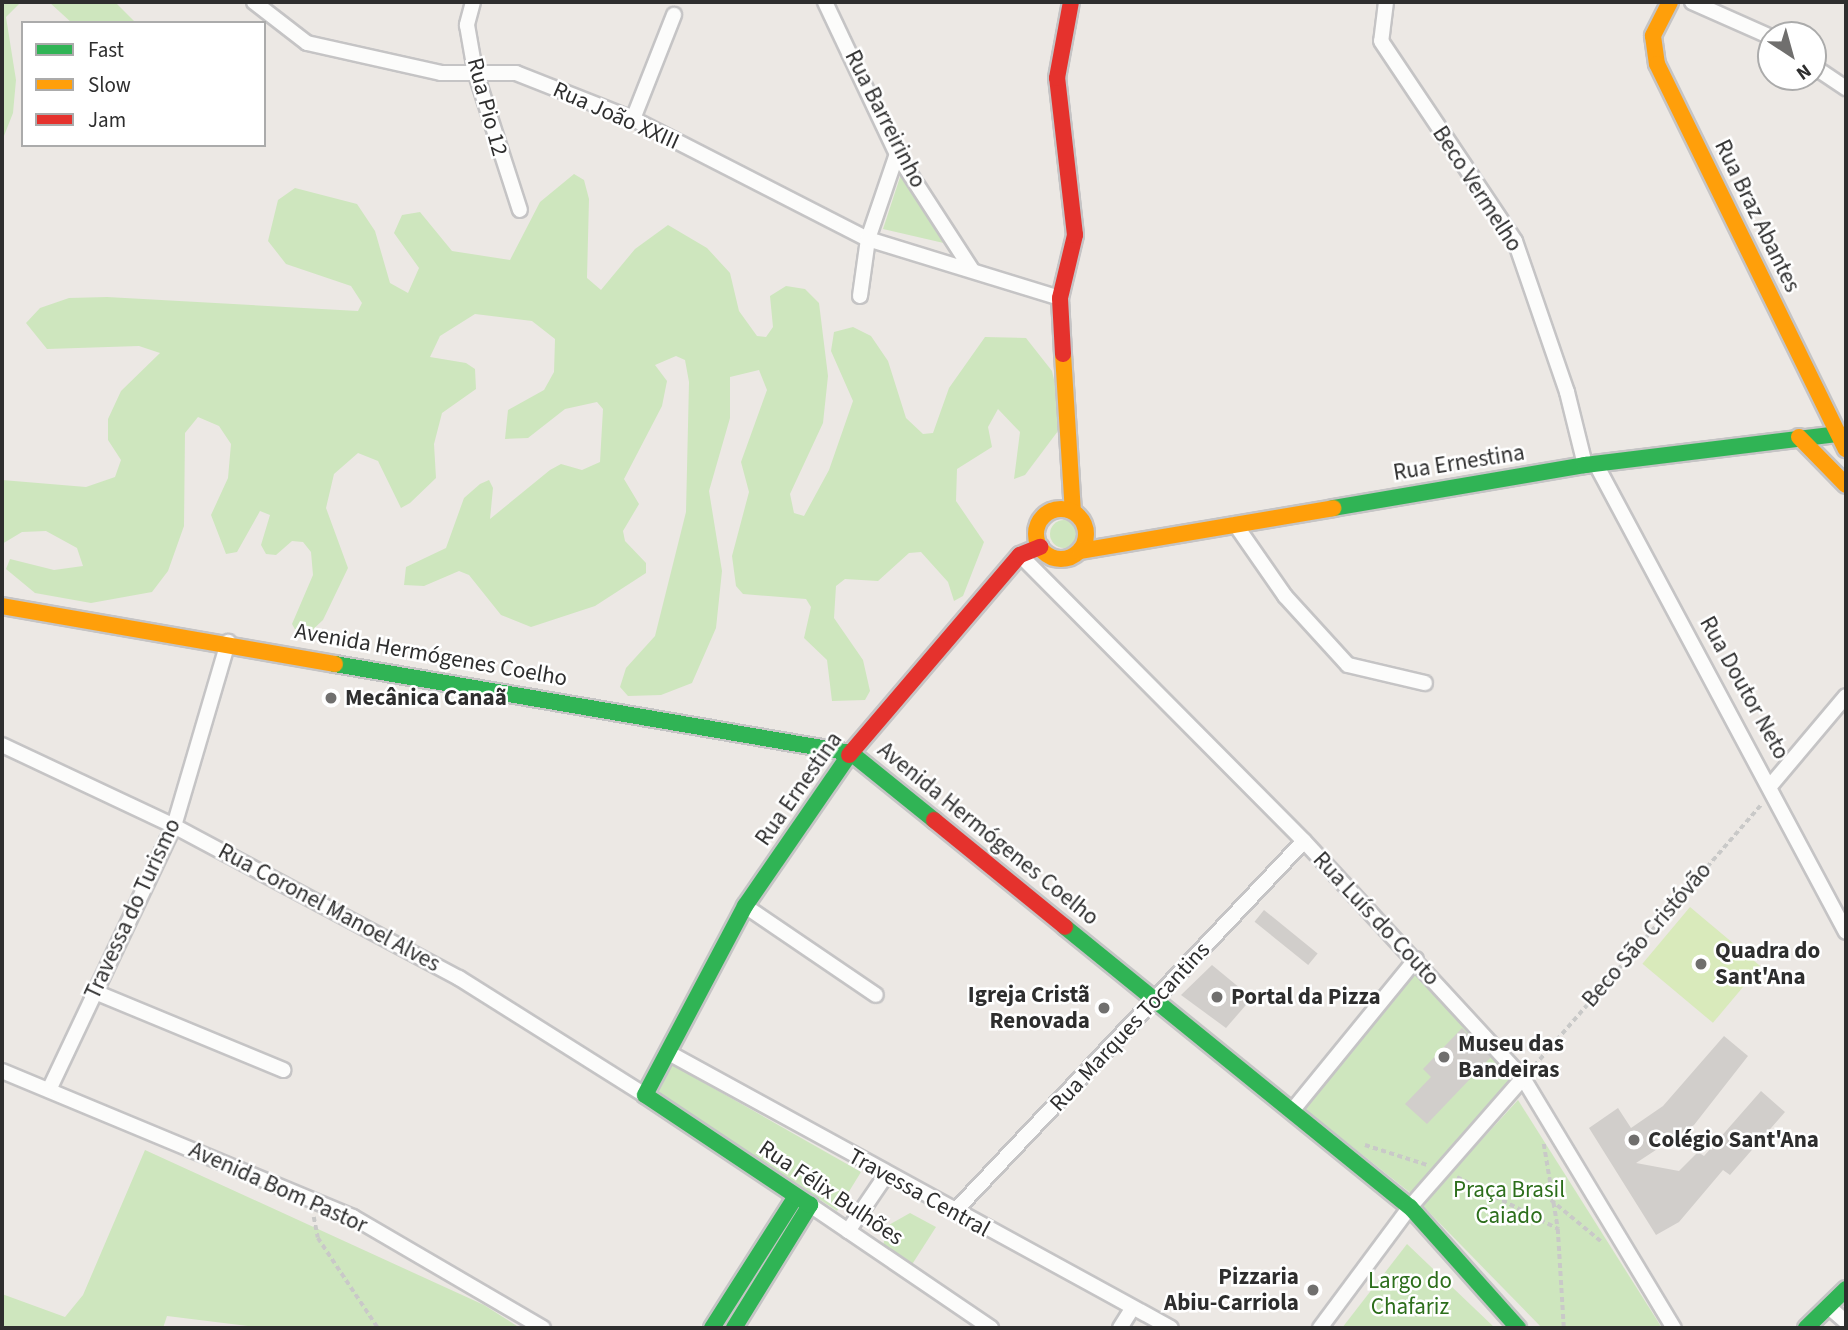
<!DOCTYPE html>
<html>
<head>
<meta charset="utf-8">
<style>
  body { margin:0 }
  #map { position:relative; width:1848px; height:1330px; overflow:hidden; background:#ece8e4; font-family:"Source Sans 3",sans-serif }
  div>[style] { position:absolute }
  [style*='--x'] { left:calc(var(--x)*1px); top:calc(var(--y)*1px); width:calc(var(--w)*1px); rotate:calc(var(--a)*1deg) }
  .green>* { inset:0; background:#cee6be }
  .round { border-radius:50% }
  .pitch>* { inset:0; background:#d9eabb; transform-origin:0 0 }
  .building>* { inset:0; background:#d1cecb; transform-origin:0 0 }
  .path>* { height:3.5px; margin-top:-1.75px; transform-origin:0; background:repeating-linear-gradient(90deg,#c9c9c8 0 5px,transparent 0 8.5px) }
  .roads { filter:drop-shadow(2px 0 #c5c4c5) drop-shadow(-2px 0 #c5c4c5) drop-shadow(0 2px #c5c4c5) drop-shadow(0 -2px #c5c4c5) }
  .street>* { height:14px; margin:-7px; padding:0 7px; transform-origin:7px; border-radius:7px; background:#fcfcfb }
  .fast>* { height:16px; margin:-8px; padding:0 8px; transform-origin:8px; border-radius:8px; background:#30b455 }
  .slow>* { height:16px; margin:-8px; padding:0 8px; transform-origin:8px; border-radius:8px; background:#ff9f0a }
  .slow>.ring { margin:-8px; padding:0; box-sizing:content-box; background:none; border:16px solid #ff9f0a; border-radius:50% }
  .jam>* { height:16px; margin:-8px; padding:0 8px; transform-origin:8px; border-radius:8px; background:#e5322d }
  .dots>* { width:19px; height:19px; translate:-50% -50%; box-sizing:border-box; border:4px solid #fff; border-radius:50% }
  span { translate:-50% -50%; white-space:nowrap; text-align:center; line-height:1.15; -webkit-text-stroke:5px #fff; paint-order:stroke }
  .street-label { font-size:23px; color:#2e2e2e }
  .poi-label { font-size:23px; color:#2e2e2e; font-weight:700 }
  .left { translate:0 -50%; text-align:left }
  .right { translate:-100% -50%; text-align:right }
  .park-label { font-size:23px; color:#2c6e1b }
  .frame { position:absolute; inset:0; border:4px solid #2e2e2e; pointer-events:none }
  .legend { position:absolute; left:21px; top:21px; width:245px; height:126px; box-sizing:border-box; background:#fff; border:2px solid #ababab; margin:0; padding:9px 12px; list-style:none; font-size:21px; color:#2e2e2e }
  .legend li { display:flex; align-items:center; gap:14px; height:35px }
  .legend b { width:35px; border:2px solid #ababab }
  .north { position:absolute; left:1757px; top:21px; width:70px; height:70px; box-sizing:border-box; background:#fff; border:2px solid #ababab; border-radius:50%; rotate:144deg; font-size:19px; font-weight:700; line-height:28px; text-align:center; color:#2e2e2e }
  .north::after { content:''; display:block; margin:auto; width:24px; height:32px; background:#706f6e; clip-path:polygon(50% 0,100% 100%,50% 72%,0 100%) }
</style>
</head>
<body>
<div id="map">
  <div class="green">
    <div style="clip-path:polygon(2px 2px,21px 2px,6px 17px,16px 80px,13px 113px,2px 141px)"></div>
    <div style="clip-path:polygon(49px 2px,115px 2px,136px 23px,72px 23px)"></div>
    <div style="clip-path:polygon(902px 171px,948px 244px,883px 229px)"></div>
    <div style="clip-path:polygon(574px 174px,584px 180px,589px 199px,587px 278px,601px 290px,635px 249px,668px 225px,707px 248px,730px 273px,739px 311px,757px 336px,766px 337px,773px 327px,770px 296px,786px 286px,805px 289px,819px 303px,828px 376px,823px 423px,790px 494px,794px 513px,804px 516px,829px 470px,853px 401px,831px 351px,834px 332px,853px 327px,871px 336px,888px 361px,906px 418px,923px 434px,933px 433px,949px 388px,985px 337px,1026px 338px,1052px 371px,1064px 423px,1025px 475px,1014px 479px,1020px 432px,998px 409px,988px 427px,992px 447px,957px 469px,956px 501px,984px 542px,963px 596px,954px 601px,948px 582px,921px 552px,909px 553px,878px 581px,845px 579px,836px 586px,834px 618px,863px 660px,870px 691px,865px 700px,832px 701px,827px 660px,804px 638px,811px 607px,806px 599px,743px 594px,736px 586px,732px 556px,749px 492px,741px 462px,767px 390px,759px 370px,730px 377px,730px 418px,709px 491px,722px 571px,716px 628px,692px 683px,661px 695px,628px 696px,620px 687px,626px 668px,655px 636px,686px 512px,689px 382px,685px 360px,676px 356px,655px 365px,667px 381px,662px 406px,624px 479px,639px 504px,623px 531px,625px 541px,646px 563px,646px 573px,595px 606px,531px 627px,501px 615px,469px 575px,459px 571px,424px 586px,404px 585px,406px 567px,446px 548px,464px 498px,480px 484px,489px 480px,493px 488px,490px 519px,550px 470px,561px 464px,582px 470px,600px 462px,603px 409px,597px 402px,565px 409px,528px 438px,505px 439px,508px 410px,544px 390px,554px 372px,555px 339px,532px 321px,475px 314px,440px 336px,430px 357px,466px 363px,475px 369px,476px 389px,442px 413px,434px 444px,436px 478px,410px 503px,401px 508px,378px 461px,358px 453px,334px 474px,326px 508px,348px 568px,323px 620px,308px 634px,297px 633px,292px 624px,313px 575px,311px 552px,303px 542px,292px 541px,276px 555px,266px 554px,261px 545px,270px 515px,260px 511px,237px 552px,226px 554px,211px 515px,228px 478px,231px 444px,219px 426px,198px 417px,185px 433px,184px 526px,168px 571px,152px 592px,91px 603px,35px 593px,6px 569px,10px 559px,54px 570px,83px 566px,77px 548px,46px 531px,22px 532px,2px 544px,2px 480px,86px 487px,115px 477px,121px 460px,108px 440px,108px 419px,121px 391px,160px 353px,139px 346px,47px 349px,26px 323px,40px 308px,69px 298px,107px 297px,358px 311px,362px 303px,351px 286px,286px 264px,268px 241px,278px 200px,295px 188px,357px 204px,375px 231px,390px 283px,408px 293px,419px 268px,394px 233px,402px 215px,420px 212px,452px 251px,510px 260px,540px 202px)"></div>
    <div class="round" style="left:1050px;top:520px;width:28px;height:28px"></div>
    <div style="clip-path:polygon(1417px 972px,1514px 1079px,1413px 1195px,1305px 1109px)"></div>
    <div style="clip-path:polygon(671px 1064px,861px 1172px,837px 1211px,655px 1091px)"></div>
    <div style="clip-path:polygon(1518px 1100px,1662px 1328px,1542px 1328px,1422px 1205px)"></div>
    <div style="clip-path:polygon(145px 1150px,484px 1305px,520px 1328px,264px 1328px,167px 1316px,163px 1328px,2px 1328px,2px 1294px,65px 1317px,83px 1295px)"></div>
    <div style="clip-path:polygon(910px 1213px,936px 1227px,911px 1266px,883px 1246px,887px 1226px)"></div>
    <div style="clip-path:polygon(1407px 1244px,1495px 1328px,1342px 1328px)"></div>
  </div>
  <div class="pitch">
    <div style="left:1690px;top:907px;width:92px;height:74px;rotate:40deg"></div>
  </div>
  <div class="building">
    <div style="left:1264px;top:910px;width:69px;height:15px;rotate:39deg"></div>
    <div style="clip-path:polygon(1212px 965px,1252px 998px,1226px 1028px,1181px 995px)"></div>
    <div style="clip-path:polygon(1462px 1028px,1491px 1057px,1427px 1124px,1405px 1104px,1431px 1077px,1423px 1069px)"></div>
    <div style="clip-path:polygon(1724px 1036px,1748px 1056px,1694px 1125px,1636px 1163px,1679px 1171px,1698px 1152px,1704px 1156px,1761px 1091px,1785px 1112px,1730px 1175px,1723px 1170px,1679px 1222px,1656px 1235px,1589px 1128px,1618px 1108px,1631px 1128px,1663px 1106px)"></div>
  </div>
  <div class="path">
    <div style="--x:1534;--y:1066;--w:346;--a:-49"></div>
    <div style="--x:1544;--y:1144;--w:86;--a:80.6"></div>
    <div style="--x:1558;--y:1229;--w:99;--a:86.5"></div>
    <div style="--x:1365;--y:1145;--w:65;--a:17.9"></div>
    <div style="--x:1457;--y:1177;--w:114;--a:27.2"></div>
    <div style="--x:1551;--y:1200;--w:66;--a:39.5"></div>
    <div style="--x:314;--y:1217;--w:21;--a:79"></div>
    <div style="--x:318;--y:1238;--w:108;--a:56.3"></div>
  </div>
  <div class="roads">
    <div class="street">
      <div style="--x:254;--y:2;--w:67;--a:37.7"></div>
      <div style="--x:307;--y:43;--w:137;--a:12.6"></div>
      <div style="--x:441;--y:73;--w:75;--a:0"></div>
      <div style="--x:516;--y:73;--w:126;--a:21.5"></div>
      <div style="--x:633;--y:119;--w:264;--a:27.1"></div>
      <div style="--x:868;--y:239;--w:201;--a:17.1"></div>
      <div style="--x:473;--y:2;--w:24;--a:105"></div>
      <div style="--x:467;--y:25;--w:47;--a:80.1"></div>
      <div style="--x:475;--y:71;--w:146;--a:72.1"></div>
      <div style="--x:825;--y:2;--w:168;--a:64.7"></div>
      <div style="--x:897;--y:154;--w:138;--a:57.1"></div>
      <div style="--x:1386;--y:2;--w:39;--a:97"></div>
      <div style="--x:1381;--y:41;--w:241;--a:56.2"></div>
      <div style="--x:1515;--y:241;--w:160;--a:71"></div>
      <div style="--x:1567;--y:392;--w:75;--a:76.1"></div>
      <div style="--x:1692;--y:2;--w:86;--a:23.9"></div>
      <div style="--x:1813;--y:66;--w:40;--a:34"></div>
      <div style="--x:633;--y:119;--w:112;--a:-68.5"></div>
      <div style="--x:860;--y:296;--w:58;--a:-82"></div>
      <div style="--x:868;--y:239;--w:90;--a:-71.2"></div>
      <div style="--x:1598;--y:468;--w:526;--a:61.88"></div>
      <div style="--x:1235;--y:524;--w:88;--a:55.2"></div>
      <div style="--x:1285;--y:596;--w:93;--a:47.6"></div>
      <div style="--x:1348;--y:665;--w:79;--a:13.2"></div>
      <div style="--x:1020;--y:555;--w:403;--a:45.2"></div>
      <div style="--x:1304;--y:841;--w:323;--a:47.3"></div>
      <div style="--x:1523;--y:1078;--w:292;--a:58.9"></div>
      <div style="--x:2;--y:745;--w:190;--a:25.2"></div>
      <div style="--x:174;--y:826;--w:323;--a:28.1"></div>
      <div style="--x:459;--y:978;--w:220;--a:32.2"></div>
      <div style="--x:1771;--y:785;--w:116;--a:-49.9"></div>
      <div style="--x:745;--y:906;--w:158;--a:34.2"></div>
      <div style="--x:95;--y:992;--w:204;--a:22.5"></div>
      <div style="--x:669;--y:1053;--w:572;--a:28.71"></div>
      <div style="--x:2;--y:1071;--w:380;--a:22.6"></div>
      <div style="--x:353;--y:1217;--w:220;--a:30.3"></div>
      <div style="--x:49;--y:1090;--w:292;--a:-64.7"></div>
      <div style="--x:174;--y:826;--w:192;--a:-73.6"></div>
      <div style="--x:1292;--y:1111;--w:196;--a:-50.8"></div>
      <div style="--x:810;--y:1205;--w:219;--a:34.2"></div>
      <div style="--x:954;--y:1212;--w:510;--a:-46.67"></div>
      <div style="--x:848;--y:1231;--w:68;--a:-55.8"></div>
      <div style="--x:1830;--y:1308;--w:21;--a:41"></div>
      <div style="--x:1120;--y:1328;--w:22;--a:-58"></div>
      <div style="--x:1320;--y:1328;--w:151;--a:-53.4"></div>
      <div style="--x:1410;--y:1207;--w:171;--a:-48.8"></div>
    </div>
    <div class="fast">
      <div style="--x:1333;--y:508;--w:256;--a:-9.7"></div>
      <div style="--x:1585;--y:465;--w:256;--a:-7"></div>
      <div style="--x:335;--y:664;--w:524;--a:9.79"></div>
      <div style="--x:851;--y:753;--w:107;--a:38.9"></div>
      <div style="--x:1065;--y:927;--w:444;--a:39.1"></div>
      <div style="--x:1410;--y:1207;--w:162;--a:48.2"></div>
      <div style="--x:712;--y:1328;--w:156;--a:-57.5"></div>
      <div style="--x:734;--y:1328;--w:145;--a:-58.3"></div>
      <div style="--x:810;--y:1205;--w:198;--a:-146.3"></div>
      <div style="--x:645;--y:1095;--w:214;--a:-62.1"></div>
      <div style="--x:745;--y:906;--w:183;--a:-55.4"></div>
      <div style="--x:1806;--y:1328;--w:56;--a:-44.3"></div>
    </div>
    <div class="slow">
      <div style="--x:1670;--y:2;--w:38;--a:117"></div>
      <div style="--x:1653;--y:36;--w:28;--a:82"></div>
      <div style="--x:1657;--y:64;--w:429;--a:63.9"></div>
      <div style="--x:1063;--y:354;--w:157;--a:86.4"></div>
      <div style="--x:1799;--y:437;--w:67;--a:45.6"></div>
      <div class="ring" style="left:1036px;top:509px;width:34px;height:34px"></div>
      <div style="--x:1080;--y:551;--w:257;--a:-9.6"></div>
      <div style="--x:2;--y:606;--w:338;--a:9.9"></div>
    </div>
    <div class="jam">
      <div style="--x:1063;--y:354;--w:56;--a:-93.1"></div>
      <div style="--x:1060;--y:298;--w:65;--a:-76.6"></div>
      <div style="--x:1075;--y:235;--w:158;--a:-96.5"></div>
      <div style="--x:1057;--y:78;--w:77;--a:-79.6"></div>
      <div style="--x:849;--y:755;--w:263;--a:-49.5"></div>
      <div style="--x:1020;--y:555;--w:22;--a:-22"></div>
      <div style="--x:934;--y:820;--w:169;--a:39.2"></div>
    </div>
  </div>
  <div class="dots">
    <div style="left:331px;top:698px;background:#706f6e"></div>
    <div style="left:1701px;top:964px;background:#706f6e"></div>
    <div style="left:1217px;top:997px;background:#706f6e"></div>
    <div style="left:1104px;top:1008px;background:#706f6e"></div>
    <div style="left:1444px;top:1057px;background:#706f6e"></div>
    <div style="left:1634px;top:1140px;background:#706f6e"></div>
    <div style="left:1313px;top:1290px;background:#706f6e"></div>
  </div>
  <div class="street-label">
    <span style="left:487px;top:107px;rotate:75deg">Rua Pio 12</span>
    <span style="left:616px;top:116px;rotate:24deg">Rua João XXIII</span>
    <span style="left:885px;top:119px;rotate:63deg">Rua Barreirinho</span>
    <span style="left:1477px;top:189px;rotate:57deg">Beco Vermelho</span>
    <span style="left:1757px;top:216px;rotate:64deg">Rua Braz Abantes</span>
    <span style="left:1459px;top:463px;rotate:-9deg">Rua Ernestina</span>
    <span style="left:431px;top:655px;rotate:10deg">Avenida Hermógenes Coelho</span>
    <span style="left:1744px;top:688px;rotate:61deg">Rua Doutor Neto</span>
    <span style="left:799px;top:789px;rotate:-55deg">Rua Ernestina</span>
    <span style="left:988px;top:834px;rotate:39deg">Avenida Hermógenes Coelho</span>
    <span style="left:329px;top:908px;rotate:28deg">Rua Coronel Manoel Alves</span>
    <span style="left:133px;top:909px;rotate:-65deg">Travessa do Turismo</span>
    <span style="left:1376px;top:919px;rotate:47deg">Rua Luís do Couto</span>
    <span style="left:1647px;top:935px;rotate:-49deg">Beco São Cristóvão</span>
    <span style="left:1130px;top:1027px;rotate:-47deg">Rua Marques Tocantins</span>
    <span style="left:278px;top:1188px;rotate:24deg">Avenida Bom Pastor</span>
    <span style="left:831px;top:1193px;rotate:34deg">Rua Félix Bulhões</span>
    <span style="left:919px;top:1193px;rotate:29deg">Travessa Central</span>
  </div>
  <div class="poi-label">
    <span class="left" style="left:345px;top:698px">Mecânica Canaã</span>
    <span class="left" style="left:1715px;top:964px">Quadra do<br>Sant'Ana</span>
    <span class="right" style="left:1090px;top:1008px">Igreja Cristã<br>Renovada</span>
    <span class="left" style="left:1231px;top:997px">Portal da Pizza</span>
    <span class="left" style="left:1458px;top:1057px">Museu das<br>Bandeiras</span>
    <span class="left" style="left:1648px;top:1140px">Colégio Sant'Ana</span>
    <span class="right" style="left:1299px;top:1290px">Pizzaria<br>Abiu-Carriola</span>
  </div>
  <div class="park-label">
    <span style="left:1509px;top:1203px">Praça Brasil<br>Caiado</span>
    <span style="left:1410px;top:1294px">Largo do<br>Chafariz</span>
  </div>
  <div class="frame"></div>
  <ul class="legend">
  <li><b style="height:9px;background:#30b455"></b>Fast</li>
  <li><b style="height:9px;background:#ff9f0a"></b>Slow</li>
  <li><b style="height:9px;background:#e5322d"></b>Jam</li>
  </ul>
  <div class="north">N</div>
</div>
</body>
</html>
